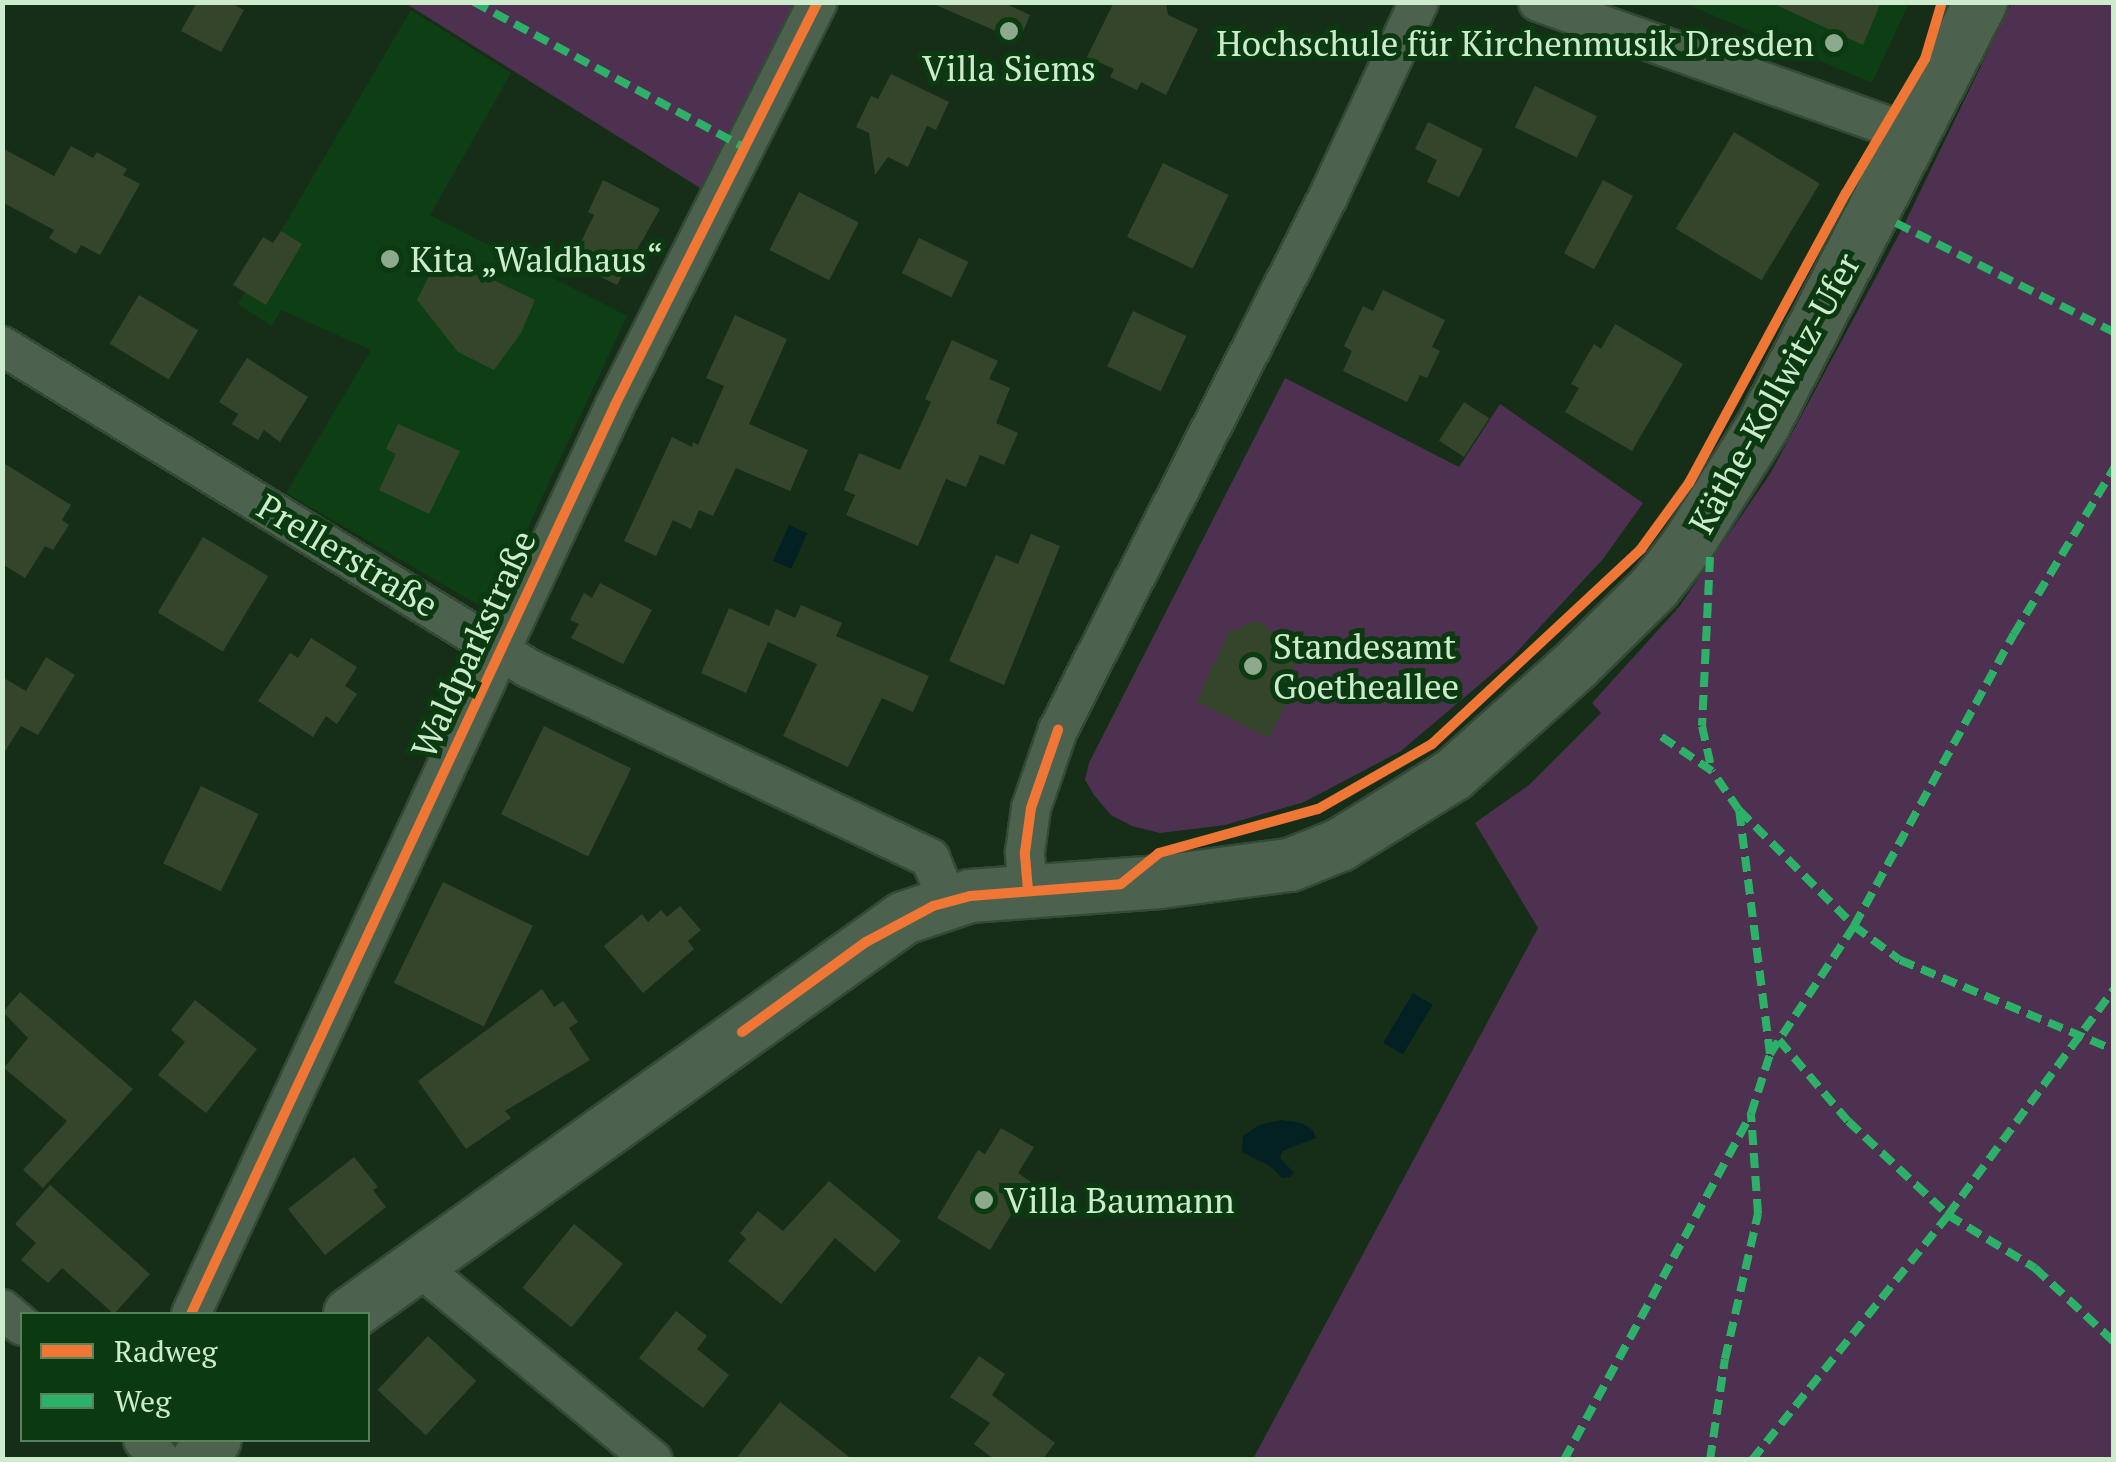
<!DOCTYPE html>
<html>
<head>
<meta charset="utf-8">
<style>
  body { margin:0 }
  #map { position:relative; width:2116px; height:1462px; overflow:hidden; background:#162e18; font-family:"PT Serif",serif }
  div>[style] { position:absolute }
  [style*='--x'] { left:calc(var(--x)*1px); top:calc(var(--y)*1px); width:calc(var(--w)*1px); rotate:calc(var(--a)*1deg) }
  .built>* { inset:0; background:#0e3e14 }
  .green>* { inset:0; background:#4e3150 }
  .water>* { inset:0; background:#032122; transform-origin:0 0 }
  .building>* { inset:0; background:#35452b; transform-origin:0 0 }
  .roads { filter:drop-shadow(2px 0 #354937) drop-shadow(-2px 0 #354937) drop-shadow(0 2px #354937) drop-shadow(0 -2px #354937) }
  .minor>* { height:38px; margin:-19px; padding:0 19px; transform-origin:19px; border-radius:19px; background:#4d624e }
  .secondary>* { height:52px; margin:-26px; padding:0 26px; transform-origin:26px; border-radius:26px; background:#4d624e }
  .quiet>* { height:8px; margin-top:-4px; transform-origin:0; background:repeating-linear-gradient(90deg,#2db169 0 15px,transparent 0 23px) }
  .cycleway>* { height:10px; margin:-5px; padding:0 5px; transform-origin:5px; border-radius:5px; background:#f07635 }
  .dots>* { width:28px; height:28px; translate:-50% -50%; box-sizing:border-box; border:5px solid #0b3910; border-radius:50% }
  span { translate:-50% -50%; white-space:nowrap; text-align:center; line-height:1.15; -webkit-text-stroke:10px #0b3910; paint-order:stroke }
  .poi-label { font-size:35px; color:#cdeccd }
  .right { translate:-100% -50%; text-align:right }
  .left { translate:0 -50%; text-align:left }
  .street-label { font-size:35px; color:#cdeccd }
  .frame { position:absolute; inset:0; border:5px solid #cdeccd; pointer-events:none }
  .legend { position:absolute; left:20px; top:1312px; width:350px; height:130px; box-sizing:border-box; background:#0b3910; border:2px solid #59815c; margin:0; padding:12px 18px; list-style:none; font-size:30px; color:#cdeccd }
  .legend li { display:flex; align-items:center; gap:20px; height:50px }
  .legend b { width:50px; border:2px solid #59815c }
</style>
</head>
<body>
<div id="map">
  <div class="built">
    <div style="clip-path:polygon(1684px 3px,1909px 3px,1872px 83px)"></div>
    <div style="clip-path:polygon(411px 10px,511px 73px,430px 215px,627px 316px,492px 604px,482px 607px,286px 493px,371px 350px,281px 310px,272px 326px,238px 304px)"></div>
  </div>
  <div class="green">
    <div style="clip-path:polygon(2012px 2px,2113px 3px,2113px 1459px,1253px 1459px,1538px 928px,1475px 823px,1529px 785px,1601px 713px,1592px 703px,1679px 607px,1770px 474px,1903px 227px)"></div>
    <div style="clip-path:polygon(405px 3px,800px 3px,705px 191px)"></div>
    <div style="clip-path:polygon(1285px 378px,1459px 467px,1500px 404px,1643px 503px,1603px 559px,1512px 657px,1401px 751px,1304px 802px,1225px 825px,1160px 833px,1132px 826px,1111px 815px,1094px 795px,1085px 780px,1089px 763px)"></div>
  </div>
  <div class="water">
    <div style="left:789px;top:525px;width:20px;height:39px;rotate:24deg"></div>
    <div style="left:1413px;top:993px;width:23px;height:58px;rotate:31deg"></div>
    <div style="clip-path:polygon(1281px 1120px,1301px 1123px,1313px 1130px,1316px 1138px,1282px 1151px,1280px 1158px,1294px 1173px,1290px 1177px,1282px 1178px,1270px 1166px,1242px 1152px,1243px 1136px,1259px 1125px)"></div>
  </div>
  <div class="building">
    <div style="clip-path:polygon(197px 2px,229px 2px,244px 10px,221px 52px,181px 31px)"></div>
    <div style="clip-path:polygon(929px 2px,1002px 2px,1030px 15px,1019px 41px)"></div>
    <div style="clip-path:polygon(1114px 2px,1166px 2px,1168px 15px,1198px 29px,1166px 95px,1141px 82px,1137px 90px,1110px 77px,1114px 69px,1087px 57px)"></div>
    <div style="clip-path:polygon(1770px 2px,1881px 2px,1863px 45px)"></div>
    <div style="clip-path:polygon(891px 74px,949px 102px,936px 130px,927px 126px,908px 167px,888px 157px,875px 175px,869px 133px,856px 127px,871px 96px,878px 99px)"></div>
    <div style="left:1535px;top:86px;width:69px;height:46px;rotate:26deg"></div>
    <div style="clip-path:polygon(1428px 122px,1483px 149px,1459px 197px,1427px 182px,1437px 160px,1415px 149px)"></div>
    <div style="left:1734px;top:132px;width:100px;height:113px;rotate:31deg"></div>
    <div style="clip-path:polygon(71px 146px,93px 158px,97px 152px,127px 169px,123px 175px,140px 184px,100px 255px,81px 245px,76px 254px,49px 238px,54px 230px,2px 202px,2px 148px,54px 176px)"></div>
    <div style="left:1163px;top:163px;width:73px;height:82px;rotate:26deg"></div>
    <div style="clip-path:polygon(603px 180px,660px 209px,617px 285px,571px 262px,594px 215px,588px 212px)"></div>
    <div style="left:1603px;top:180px;width:34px;height:83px;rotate:28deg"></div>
    <div style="left:799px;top:192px;width:67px;height:65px;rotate:27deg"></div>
    <div style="clip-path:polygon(281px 231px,302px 244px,266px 305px,233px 285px,263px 237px,273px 243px)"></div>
    <div style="left:919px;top:238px;width:55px;height:39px;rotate:26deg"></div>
    <div style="clip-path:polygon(440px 254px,535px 300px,521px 333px,494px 370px,458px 352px,417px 300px)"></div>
    <div style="clip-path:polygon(1383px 290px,1445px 320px,1432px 347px,1440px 351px,1427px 378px,1420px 375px,1407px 402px,1343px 371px,1352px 351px,1344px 346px,1363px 306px,1373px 311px)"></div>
    <div style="left:139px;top:295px;width:69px;height:57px;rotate:31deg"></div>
    <div style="left:1133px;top:311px;width:59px;height:61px;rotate:25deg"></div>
    <div style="clip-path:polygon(735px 315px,787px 339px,749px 424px,808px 450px,790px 491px,736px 468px,713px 516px,699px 510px,691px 529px,673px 520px,656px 556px,624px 541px,672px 437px,692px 447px,693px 442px,698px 445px,724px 386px,706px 378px)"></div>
    <div style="clip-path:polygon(1615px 324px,1683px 364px,1632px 451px,1565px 412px,1579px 388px,1571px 384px,1594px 344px,1601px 349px)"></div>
    <div style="clip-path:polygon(952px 340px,998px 361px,989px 379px,1010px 388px,996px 423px,1018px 433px,1004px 465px,980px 455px,966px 487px,946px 479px,918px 546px,846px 515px,855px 495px,844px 490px,859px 453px,900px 470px,931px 402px,925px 399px)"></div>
    <div style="clip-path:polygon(247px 358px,308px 397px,280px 442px,264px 430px,258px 440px,232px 424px,238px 414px,219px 402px)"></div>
    <div style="left:1464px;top:402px;width:30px;height:46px;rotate:33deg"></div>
    <div style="clip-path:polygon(398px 424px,460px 451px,429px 514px,379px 490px,396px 454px,386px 449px)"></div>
    <div style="clip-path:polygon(2px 462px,71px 505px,62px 520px,69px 525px,53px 550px,45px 546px,25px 578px,2px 564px)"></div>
    <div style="clip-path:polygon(1031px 534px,1060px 546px,1004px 685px,949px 661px,996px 555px,1018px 564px)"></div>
    <div style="left:203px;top:537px;width:76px;height:88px;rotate:31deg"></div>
    <div style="clip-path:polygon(600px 583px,652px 610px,623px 664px,571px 638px,579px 624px,570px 620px,584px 593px,592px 598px)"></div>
    <div style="clip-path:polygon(801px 605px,842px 623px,836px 636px,929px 676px,913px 712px,882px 698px,848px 767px,783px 736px,817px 664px,768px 642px,746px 693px,701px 673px,729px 608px,769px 626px,776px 609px,795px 618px)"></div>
    <div style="clip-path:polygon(1252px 621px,1264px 624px,1274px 636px,1302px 651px,1286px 681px,1295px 686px,1269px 738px,1196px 701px,1231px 628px,1236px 631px)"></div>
    <div style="clip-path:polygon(311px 638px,357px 667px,345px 686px,357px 694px,337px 724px,326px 716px,313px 737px,258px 701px,290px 653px,298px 658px)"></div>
    <div style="clip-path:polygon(46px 657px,75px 675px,38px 735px,21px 726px,2px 756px,2px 677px,26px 691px)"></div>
    <div style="left:544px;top:726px;width:97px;height:98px;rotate:26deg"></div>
    <div style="left:201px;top:786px;width:64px;height:86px;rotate:26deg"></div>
    <div style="left:443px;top:882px;width:100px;height:112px;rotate:26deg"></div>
    <div style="clip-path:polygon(680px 906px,701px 930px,688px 941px,694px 949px,643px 993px,604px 946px,642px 914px,648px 922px,661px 910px,667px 917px)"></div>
    <div style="clip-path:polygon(542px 989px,554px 1007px,563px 1001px,578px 1022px,569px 1028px,590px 1060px,505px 1111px,511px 1118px,466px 1149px,418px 1081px)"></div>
    <div style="clip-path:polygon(20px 992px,133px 1089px,43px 1188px,23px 1170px,67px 1121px,4px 1068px,28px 1038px,3px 1012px)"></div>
    <div style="clip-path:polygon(195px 1000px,257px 1049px,206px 1113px,158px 1075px,185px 1042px,171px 1030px)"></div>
    <div style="clip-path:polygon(1001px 1128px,1034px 1147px,1018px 1173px,1031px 1182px,990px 1250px,937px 1218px,978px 1150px,985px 1154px)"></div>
    <div style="clip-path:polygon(354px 1157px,378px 1187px,373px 1190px,386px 1207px,325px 1255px,288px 1209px)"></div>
    <div style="clip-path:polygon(829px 1181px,901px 1241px,875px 1272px,835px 1238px,781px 1304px,728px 1261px,746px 1239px,740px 1233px,758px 1211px,783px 1231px)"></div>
    <div style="clip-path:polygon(50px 1185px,150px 1274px,114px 1314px,62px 1268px,48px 1283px,21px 1260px,36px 1243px,15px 1224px)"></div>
    <div style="left:574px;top:1224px;width:63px;height:82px;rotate:39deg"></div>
    <div style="clip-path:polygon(676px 1311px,707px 1336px,697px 1349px,729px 1375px,703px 1408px,639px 1358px)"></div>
    <div style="left:428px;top:1336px;width:66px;height:74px;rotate:43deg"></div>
    <div style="clip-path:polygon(979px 1356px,1005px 1374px,992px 1395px,1055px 1443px,1042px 1460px,995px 1460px,974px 1444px,990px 1423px,950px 1397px)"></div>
    <div style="clip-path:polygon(780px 1402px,853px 1460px,735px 1460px)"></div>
  </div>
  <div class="roads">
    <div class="minor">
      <div style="--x:1538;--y:2;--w:399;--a:19.5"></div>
      <div style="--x:2;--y:346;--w:617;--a:31.47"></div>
      <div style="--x:528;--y:668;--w:445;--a:25.3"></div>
      <div style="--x:930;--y:858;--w:47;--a:67.3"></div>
      <div style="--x:1028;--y:890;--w:38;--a:-95"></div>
      <div style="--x:1025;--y:852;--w:44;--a:-82.2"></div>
      <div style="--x:1031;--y:808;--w:83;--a:-70.9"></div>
      <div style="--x:1058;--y:730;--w:597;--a:-63.13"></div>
      <div style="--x:1328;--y:197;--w:215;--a:-65"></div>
      <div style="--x:417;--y:1265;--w:306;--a:39.6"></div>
      <div style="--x:2;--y:1309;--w:26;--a:40"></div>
      <div style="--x:191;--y:1314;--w:1003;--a:-64.99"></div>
      <div style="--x:615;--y:405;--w:451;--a:-63.3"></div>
      <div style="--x:143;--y:1440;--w:27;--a:48"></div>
    </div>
    <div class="secondary">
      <div style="--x:350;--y:1314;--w:681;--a:-35.56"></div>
      <div style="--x:904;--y:918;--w:70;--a:-18.4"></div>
      <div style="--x:970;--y:896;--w:191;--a:-4.2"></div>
      <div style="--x:1160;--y:882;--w:131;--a:-7.5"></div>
      <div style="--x:1290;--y:865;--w:54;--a:-21.8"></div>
      <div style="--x:1340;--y:845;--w:133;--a:-31.8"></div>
      <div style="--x:1453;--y:775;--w:165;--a:-41.8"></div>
      <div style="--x:1576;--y:665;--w:111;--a:-44.6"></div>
      <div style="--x:1655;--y:587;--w:52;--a:-52"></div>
      <div style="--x:1687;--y:546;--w:144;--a:-57.7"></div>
      <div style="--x:1764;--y:424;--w:475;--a:-62.8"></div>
      <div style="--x:198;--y:1460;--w:26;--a:-50"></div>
    </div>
  </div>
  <div class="quiet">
    <div style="--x:474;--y:2;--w:306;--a:28.3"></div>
    <div style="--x:1896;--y:223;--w:244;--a:26.6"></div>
    <div style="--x:1710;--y:557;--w:169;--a:92.7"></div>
    <div style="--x:1702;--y:726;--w:46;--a:77.5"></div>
    <div style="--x:1739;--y:810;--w:163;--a:45.2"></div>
    <div style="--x:1854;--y:926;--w:57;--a:36.5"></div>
    <div style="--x:1900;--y:960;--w:232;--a:22.8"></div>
    <div style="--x:1779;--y:1040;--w:106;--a:49.6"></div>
    <div style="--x:1848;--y:1121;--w:137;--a:43.2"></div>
    <div style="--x:1948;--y:1215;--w:102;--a:31.3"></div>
    <div style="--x:2035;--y:1268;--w:108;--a:43.1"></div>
    <div style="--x:1770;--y:1054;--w:153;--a:-56.7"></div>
    <div style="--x:1854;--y:926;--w:333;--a:-61.3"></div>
    <div style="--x:2014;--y:634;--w:194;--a:-58.9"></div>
    <div style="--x:1564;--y:1460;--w:393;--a:-61.6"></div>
    <div style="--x:1751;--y:1114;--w:63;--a:-72.4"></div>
    <div style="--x:1770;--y:1054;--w:246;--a:-97.2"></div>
    <div style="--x:1739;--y:810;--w:47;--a:-124.7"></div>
    <div style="--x:1712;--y:771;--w:64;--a:-145.8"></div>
    <div style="--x:1710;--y:1460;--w:102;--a:-81.6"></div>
    <div style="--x:1725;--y:1359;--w:149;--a:-77.2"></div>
    <div style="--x:1758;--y:1214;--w:100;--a:-94"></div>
    <div style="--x:1752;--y:1460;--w:314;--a:-51.3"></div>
    <div style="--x:1948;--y:1215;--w:280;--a:-53.7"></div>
  </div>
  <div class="cycleway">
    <div style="--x:1028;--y:890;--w:38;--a:-95"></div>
    <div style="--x:1025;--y:852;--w:44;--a:-82.2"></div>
    <div style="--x:1031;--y:808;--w:83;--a:-70.9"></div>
    <div style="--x:742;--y:1032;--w:153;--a:-36"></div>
    <div style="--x:866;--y:942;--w:76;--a:-28.2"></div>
    <div style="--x:933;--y:906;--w:38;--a:-15"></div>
    <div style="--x:970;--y:896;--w:151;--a:-4.5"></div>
    <div style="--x:1121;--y:884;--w:49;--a:-39.2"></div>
    <div style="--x:1159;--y:853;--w:165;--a:-15.5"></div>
    <div style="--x:1318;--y:809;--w:131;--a:-29.7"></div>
    <div style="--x:1432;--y:744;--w:286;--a:-43"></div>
    <div style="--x:1641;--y:549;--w:82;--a:-54"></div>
    <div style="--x:1689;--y:483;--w:330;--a:-61.6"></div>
    <div style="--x:1846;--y:193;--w:156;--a:-59.5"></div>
    <div style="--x:1925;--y:59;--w:59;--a:-73.4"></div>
    <div style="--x:191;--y:1314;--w:1003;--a:-64.99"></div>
    <div style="--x:615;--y:405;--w:451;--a:-63.3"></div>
  </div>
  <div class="dots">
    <div style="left:1009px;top:31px;background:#8daa8e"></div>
    <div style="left:1834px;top:43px;background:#8daa8e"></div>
    <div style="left:390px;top:259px;background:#8daa8e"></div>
    <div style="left:1253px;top:666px;background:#8daa8e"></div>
    <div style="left:984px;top:1200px;background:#8daa8e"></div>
  </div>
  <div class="poi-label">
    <span class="right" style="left:1814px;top:43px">Hochschule für Kirchenmusik Dresden</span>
    <span style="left:1009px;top:68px">Villa Siems</span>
    <span class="left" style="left:410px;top:259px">Kita „Waldhaus“</span>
    <span class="left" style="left:1273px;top:666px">Standesamt<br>Goetheallee</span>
    <span class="left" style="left:1004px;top:1200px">Villa Baumann</span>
  </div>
  <div class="street-label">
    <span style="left:1774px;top:393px;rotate:-61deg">Käthe-Kollwitz-Ufer</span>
    <span style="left:348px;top:555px;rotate:31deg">Prellerstraße</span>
    <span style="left:473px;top:644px;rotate:-65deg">Waldparkstraße</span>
  </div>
  <div class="frame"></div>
  <ul class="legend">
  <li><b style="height:12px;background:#f07635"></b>Radweg</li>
  <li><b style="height:12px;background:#2db169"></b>Weg</li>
  </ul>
</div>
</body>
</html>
